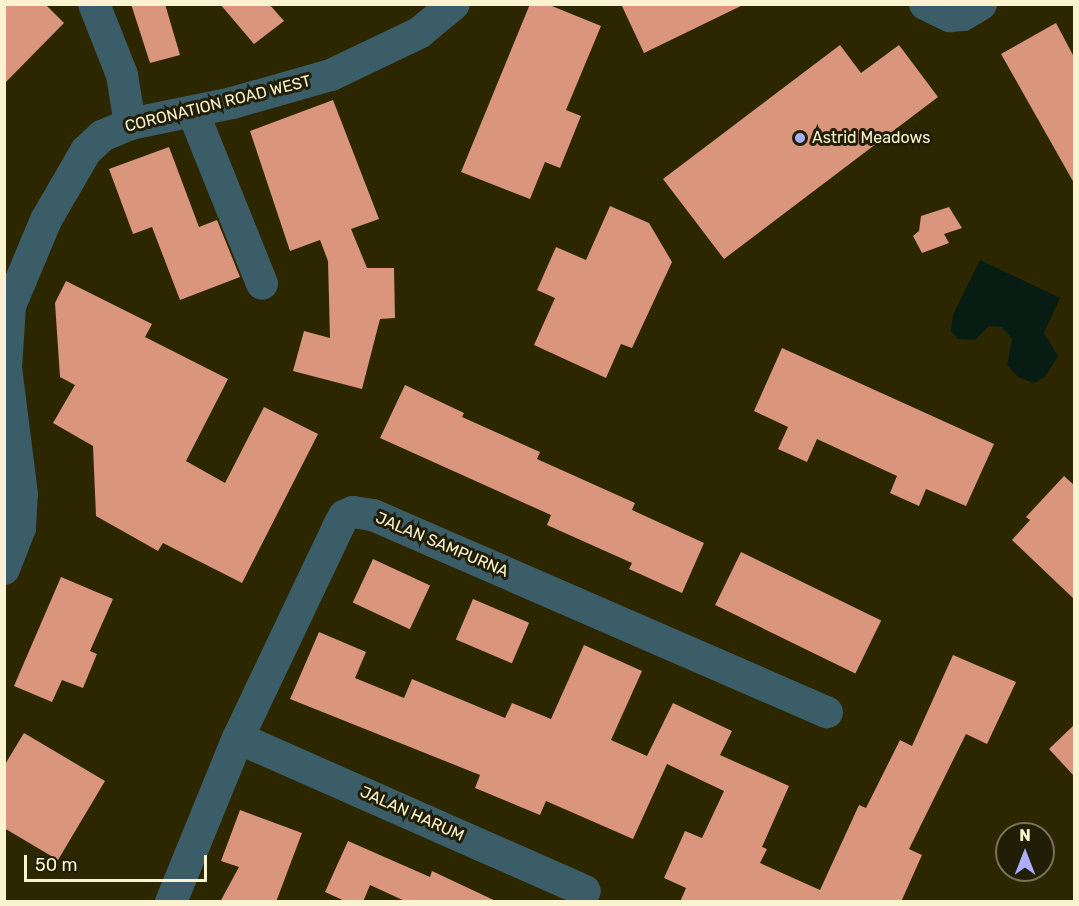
<!DOCTYPE html>
<html>
<head>
<meta charset="utf-8">
<style>
  body { margin:0 }
  #map { position:relative; width:1079px; height:906px; overflow:hidden; background:#2d2700; font-family:Rubik,sans-serif }
  div>[style] { position:absolute }
  [style*='--x'] { left:calc(var(--x)*1px); top:calc(var(--y)*1px); width:calc(var(--w)*1px); rotate:calc(var(--a)*1deg) }
  .water>* { inset:0; background:#071d13 }
  .building>* { inset:0; background:#d9967d; transform-origin:0 0 }
  .minor>* { height:32px; margin:-16px; padding:0 16px; transform-origin:16px; border-radius:16px; background:#3a5d68 }
  .dots>* { width:16px; height:16px; translate:-50% -50%; box-sizing:border-box; border:3px solid #211d06; border-radius:50% }
  span { translate:-50% -50%; white-space:nowrap; text-align:center; line-height:1.15; -webkit-text-stroke:6px #211d06; paint-order:stroke }
  .street-label { font-size:16px; color:#f9f4cf }
  .poi-label { font-size:16px; color:#f9f4cf }
  .left { translate:0 -50%; text-align:left }
  .frame { position:absolute; inset:0; border:6px solid #f9f4cf; pointer-events:none }
  .north { position:absolute; left:995px; top:822px; width:60px; height:60px; box-sizing:border-box; background:#211d06; border:2px solid #777356; border-radius:50%; rotate:0deg; font-size:16px; font-weight:700; line-height:24px; text-align:center; color:#f9f4cf }
  .north::after { content:''; display:block; margin:auto; width:21px; height:27px; background:#abaffb; clip-path:polygon(50% 0,100% 100%,50% 72%,0 100%) }
  .scale { position:absolute; left:24px; top:855px; width:183px; height:27px; box-sizing:border-box; border:3px solid #f9f4cf; border-top:0; padding-left:8px; font-size:18px; line-height:21px; white-space:nowrap; color:#f9f4cf; -webkit-text-stroke:4px #211d06; paint-order:stroke }
</style>
</head>
<body>
<div id="map">
  <div class="water">
    <div style="clip-path:polygon(980px 260px,1060px 298px,1044px 333px,1058px 356px,1045px 377px,1034px 383px,1018px 377px,1007px 365px,1012px 339px,1002px 327px,989px 326px,975px 340px,958px 339px,951px 331px,953px 315px)"></div>
  </div>
  <div class="building">
    <div style="clip-path:polygon(4px 4px,45px 4px,64px 23px,4px 84px)"></div>
    <div style="clip-path:polygon(131px 4px,165px 4px,180px 55px,150px 63px)"></div>
    <div style="clip-path:polygon(220px 4px,269px 4px,284px 21px,254px 44px)"></div>
    <div style="clip-path:polygon(530px 4px,547px 4px,601px 26px,566px 110px,581px 116px,560px 168px,545px 162px,530px 199px,461px 172px)"></div>
    <div style="clip-path:polygon(621px 4px,745px 4px,644px 53px)"></div>
    <div style="clip-path:polygon(1056px 23px,1074px 57px,1074px 183px,1001px 54px)"></div>
    <div style="clip-path:polygon(840px 45px,861px 73px,899px 45px,938px 97px,724px 259px,663px 179px)"></div>
    <div style="clip-path:polygon(333px 100px,379px 219px,351px 229px,367px 268px,394px 268px,395px 318px,380px 319px,362px 389px,293px 371px,304px 331px,330px 338px,328px 261px,320px 240px,290px 251px,250px 131px)"></div>
    <div style="clip-path:polygon(169px 147px,199px 227px,217px 220px,240px 277px,180px 300px,152px 227px,133px 234px,109px 169px)"></div>
    <div style="clip-path:polygon(610px 206px,649px 223px,672px 262px,632px 348px,621px 344px,606px 378px,534px 345px,555px 298px,537px 290px,556px 247px,586px 260px)"></div>
    <div style="clip-path:polygon(949px 207px,962px 228px,944px 234px,949px 243px,922px 253px,913px 236px,919px 231px,921px 216px)"></div>
    <div style="clip-path:polygon(66px 281px,152px 324px,145px 337px,228px 379px,186px 461px,225px 483px,264px 407px,318px 434px,242px 583px,163px 543px,158px 551px,96px 516px,93px 446px,53px 423px,75px 385px,60px 377px,55px 303px)"></div>
    <div style="clip-path:polygon(782px 348px,994px 444px,966px 506px,926px 489px,919px 506px,890px 493px,897px 476px,817px 439px,807px 462px,778px 449px,788px 427px,754px 411px)"></div>
    <div style="clip-path:polygon(405px 385px,464px 413px,462px 417px,540px 452px,537px 459px,635px 503px,632px 510px,704px 543px,682px 593px,629px 569px,632px 563px,547px 525px,551px 515px,380px 438px)"></div>
    <div style="clip-path:polygon(1064px 476px,1074px 485px,1074px 599px,1012px 540px,1030px 520px,1026px 517px)"></div>
    <div style="left:741px;top:552px;width:156px;height:59px;rotate:26deg"></div>
    <div style="left:373px;top:559px;width:63px;height:48px;rotate:25deg"></div>
    <div style="clip-path:polygon(61px 577px,113px 599px,90px 651px,97px 654px,83px 688px,62px 680px,52px 702px,14px 686px)"></div>
    <div style="left:473px;top:599px;width:61px;height:44px;rotate:23deg"></div>
    <div style="clip-path:polygon(319px 632px,366px 652px,355px 678px,404px 698px,412px 679px,505px 718px,512px 703px,551px 719px,584px 645px,642px 671px,611px 740px,647px 756px,673px 703px,732px 731px,720px 755px,789px 786px,762px 847px,767px 849px,760px 863px,820px 890px,859px 805px,866px 808px,900px 740px,912px 746px,953px 655px,1016px 682px,987px 744px,966px 734px,909px 849px,922px 855px,901px 902px,680px 902px,686px 888px,664px 878px,685px 831px,702px 838px,724px 791px,667px 764px,633px 839px,546px 801px,540px 815px,475px 788px,480px 775px,290px 699px)"></div>
    <div style="clip-path:polygon(1074px 725px,1074px 776px,1049px 749px)"></div>
    <div style="clip-path:polygon(24px 733px,105px 781px,58px 860px,4px 828px,4px 766px)"></div>
    <div style="clip-path:polygon(240px 810px,302px 833px,276px 902px,220px 902px,239px 867px,221px 861px)"></div>
    <div style="clip-path:polygon(348px 841px,430px 877px,432px 871px,498px 902px,407px 902px,370px 885px,363px 902px,347px 902px,325px 892px)"></div>
  </div>
  <div class="minor">
    <div style="--x:94;--y:4;--w:76;--a:68.5"></div>
    <div style="--x:122;--y:75;--w:50;--a:80.7"></div>
    <div style="--x:925;--y:4;--w:28;--a:26"></div>
    <div style="--x:950;--y:16;--w:13;--a:-4"></div>
    <div style="--x:963;--y:15;--w:21;--a:-31"></div>
    <div style="--x:193;--y:112;--w:185;--a:68.1"></div>
    <div style="--x:4;--y:569;--w:44;--a:-68.7"></div>
    <div style="--x:20;--y:528;--w:34;--a:-87"></div>
    <div style="--x:22;--y:494;--w:127;--a:-97.2"></div>
    <div style="--x:6;--y:368;--w:62;--a:-86.3"></div>
    <div style="--x:10;--y:306;--w:93;--a:-67.3"></div>
    <div style="--x:46;--y:220;--w:80;--a:-59.9"></div>
    <div style="--x:86;--y:151;--w:22;--a:-43"></div>
    <div style="--x:102;--y:136;--w:30;--a:-23"></div>
    <div style="--x:130;--y:124;--w:104;--a:-11.6"></div>
    <div style="--x:232;--y:103;--w:103;--a:-15.8"></div>
    <div style="--x:331;--y:75;--w:98;--a:-25.5"></div>
    <div style="--x:419;--y:33;--w:45;--a:-39.6"></div>
    <div style="--x:238;--y:738;--w:379;--a:23.8"></div>
    <div style="--x:171;--y:902;--w:177;--a:-67.8"></div>
    <div style="--x:238;--y:738;--w:233;--a:-64.6"></div>
    <div style="--x:338;--y:527;--w:13;--a:-61"></div>
    <div style="--x:344;--y:516;--w:10;--a:-24"></div>
    <div style="--x:353;--y:512;--w:20;--a:9"></div>
    <div style="--x:373;--y:515;--w:495;--a:23.5"></div>
  </div>
  <div class="dots">
    <div style="left:800px;top:138px;background:#abaffb"></div>
  </div>
  <div class="street-label">
    <span style="left:218px;top:104px;rotate:-14deg">CORONATION ROAD WEST</span>
    <span style="left:442px;top:545px;rotate:23deg">JALAN SAMPURNA</span>
    <span style="left:412px;top:814px;rotate:24deg">JALAN HARUM</span>
  </div>
  <div class="poi-label">
    <span class="left" style="left:812px;top:138px">Astrid Meadows</span>
  </div>
  <div class="frame"></div>
  <div class="north">N</div>
  <div class="scale">50 m</div>
</div>
</body>
</html>
